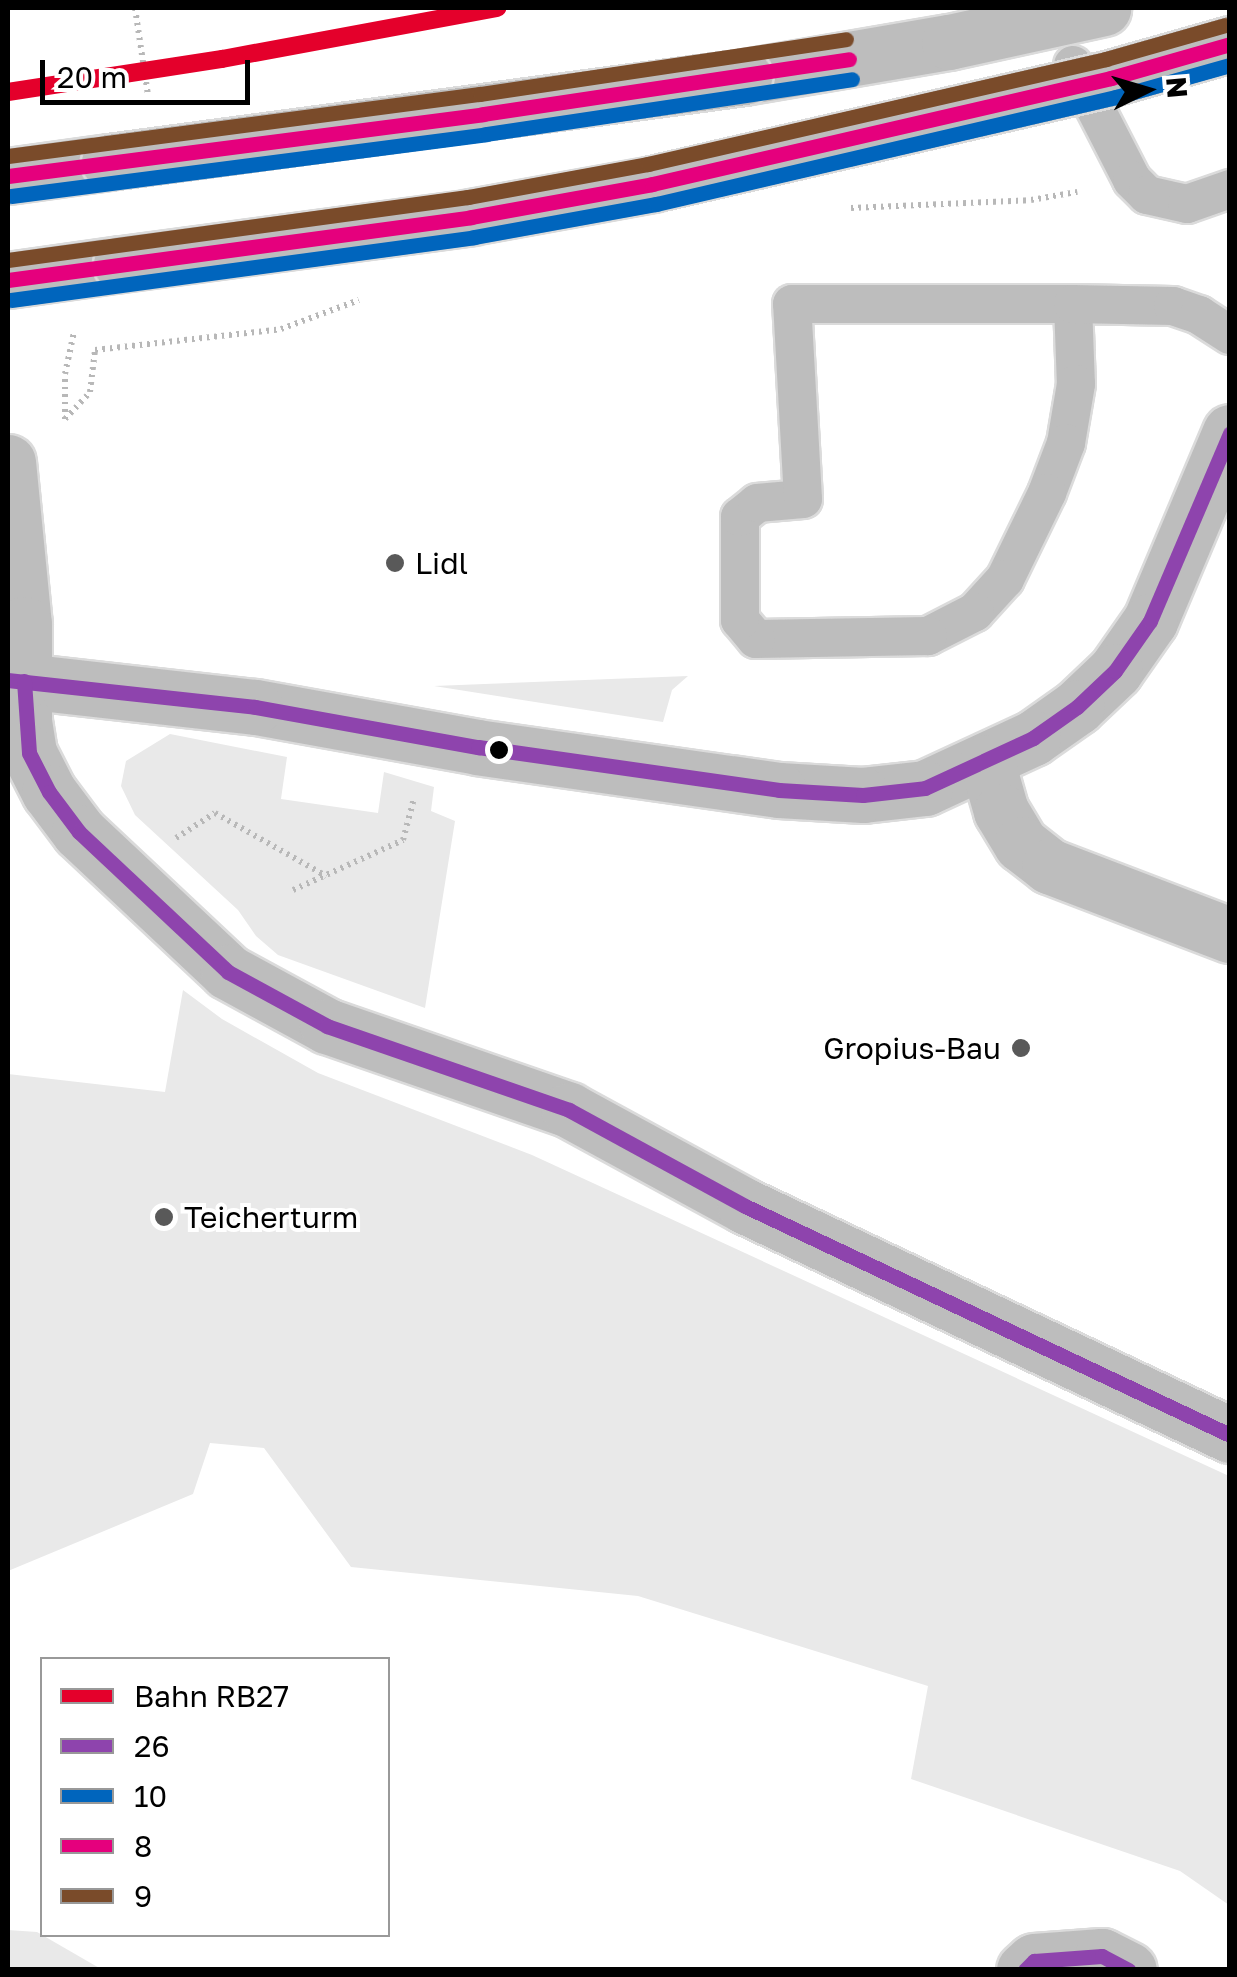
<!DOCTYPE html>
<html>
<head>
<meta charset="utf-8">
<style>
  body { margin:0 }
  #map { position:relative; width:1237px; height:1977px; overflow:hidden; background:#fff; font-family:"Golos Text",sans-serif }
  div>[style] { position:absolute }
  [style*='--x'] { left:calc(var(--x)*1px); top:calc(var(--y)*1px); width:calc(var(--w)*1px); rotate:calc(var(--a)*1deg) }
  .green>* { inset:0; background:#e9e9e9 }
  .path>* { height:6px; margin-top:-3px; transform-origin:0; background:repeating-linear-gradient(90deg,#b8b8b8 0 2.5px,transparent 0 7.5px) }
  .roads { filter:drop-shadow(2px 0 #dbdbdb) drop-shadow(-2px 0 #dbdbdb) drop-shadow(0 2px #dbdbdb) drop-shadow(0 -2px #dbdbdb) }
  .lane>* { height:38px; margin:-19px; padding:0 19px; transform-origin:19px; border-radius:19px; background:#bdbdbd }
  .street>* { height:55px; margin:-27.5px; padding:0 27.5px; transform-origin:27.5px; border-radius:27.5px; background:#bdbdbd }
  .primary>* { height:55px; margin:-27.5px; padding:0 27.5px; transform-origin:27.5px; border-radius:27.5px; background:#bdbdbd }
  .bridges { filter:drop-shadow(2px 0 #dbdbdb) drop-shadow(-2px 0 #dbdbdb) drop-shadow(0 2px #dbdbdb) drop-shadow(0 -2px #dbdbdb) }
  .primary-bridge>* { height:55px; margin:-27.5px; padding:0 27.5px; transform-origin:27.5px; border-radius:27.5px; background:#bdbdbd }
  .bus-1>* { height:15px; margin:-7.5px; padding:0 7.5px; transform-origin:7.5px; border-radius:7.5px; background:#8e44ad }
  .bus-2>* { height:15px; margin:-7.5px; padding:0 7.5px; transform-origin:7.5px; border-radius:7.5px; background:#0065bd }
  .bus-3>* { height:15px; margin:-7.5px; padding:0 7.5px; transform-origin:7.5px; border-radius:7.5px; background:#e5007d }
  .bus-4>* { height:15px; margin:-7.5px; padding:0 7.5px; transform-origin:7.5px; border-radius:7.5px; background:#7a4b2a }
  .rail-1>* { height:18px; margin:-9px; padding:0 9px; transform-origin:9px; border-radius:9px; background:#e4002b }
  .dots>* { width:28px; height:28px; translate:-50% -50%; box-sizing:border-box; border:5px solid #fff; border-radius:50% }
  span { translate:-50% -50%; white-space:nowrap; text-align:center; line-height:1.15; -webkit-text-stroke:8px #fff; paint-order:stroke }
  .poi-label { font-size:30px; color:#000 }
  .left { translate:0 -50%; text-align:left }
  .right { translate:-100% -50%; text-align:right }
  .frame { position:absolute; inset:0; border:10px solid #000; pointer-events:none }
  .legend { position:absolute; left:40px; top:1657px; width:350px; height:280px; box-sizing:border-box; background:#fff; border:2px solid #999; margin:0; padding:12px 18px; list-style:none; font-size:30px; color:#000 }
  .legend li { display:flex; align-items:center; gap:20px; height:50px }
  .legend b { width:50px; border:2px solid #999 }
  .north { position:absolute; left:1097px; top:40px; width:100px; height:100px; -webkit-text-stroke:8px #fff; paint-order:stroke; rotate:85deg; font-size:28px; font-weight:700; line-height:40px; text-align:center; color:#000 }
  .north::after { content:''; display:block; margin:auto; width:35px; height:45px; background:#000; clip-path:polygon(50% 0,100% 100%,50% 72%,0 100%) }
  .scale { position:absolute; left:40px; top:60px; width:210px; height:45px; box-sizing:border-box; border:5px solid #000; border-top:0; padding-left:12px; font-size:30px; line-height:35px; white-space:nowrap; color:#000; -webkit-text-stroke:8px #fff; paint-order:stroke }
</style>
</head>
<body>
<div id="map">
  <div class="green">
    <div style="clip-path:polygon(688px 676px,672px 690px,663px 722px,434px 686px)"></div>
    <div style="clip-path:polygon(170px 734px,287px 757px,281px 799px,378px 813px,384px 772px,434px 787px,431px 811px,455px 821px,425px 1008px,278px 955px,256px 936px,238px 910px,135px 815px,121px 786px,126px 761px)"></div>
    <div style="clip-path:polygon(183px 990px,222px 1019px,318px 1073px,532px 1155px,1229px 1476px,1229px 1905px,1180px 1871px,911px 1779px,928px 1686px,638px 1596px,351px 1567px,264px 1448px,210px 1443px,193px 1494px,8px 1571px,8px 1074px,165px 1092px)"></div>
    <div style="clip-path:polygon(8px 1930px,37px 1932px,101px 1969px,8px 1969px)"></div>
  </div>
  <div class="path">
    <div style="--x:135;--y:8;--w:88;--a:81.5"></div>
    <div style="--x:851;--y:208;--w:180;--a:-2.5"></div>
    <div style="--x:1031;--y:200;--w:47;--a:-9.9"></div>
    <div style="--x:65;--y:419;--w:37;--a:-47"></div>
    <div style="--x:90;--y:392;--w:42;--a:-83.2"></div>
    <div style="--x:95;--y:350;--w:187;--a:-6.4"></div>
    <div style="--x:281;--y:329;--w:83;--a:-20.4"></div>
    <div style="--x:65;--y:419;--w:45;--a:-90"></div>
    <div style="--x:65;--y:374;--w:43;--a:-77.9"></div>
    <div style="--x:176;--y:838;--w:46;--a:-32.7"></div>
    <div style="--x:215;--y:813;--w:128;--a:29.6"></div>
    <div style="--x:293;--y:890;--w:121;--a:-24.4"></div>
    <div style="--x:403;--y:840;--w:43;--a:-75.3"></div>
  </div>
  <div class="roads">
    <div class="lane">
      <div style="--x:1073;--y:65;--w:129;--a:62.8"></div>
      <div style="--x:1132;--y:180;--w:21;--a:45"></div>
      <div style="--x:1147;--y:195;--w:41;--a:12.7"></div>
      <div style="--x:1187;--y:204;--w:46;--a:-19.2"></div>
      <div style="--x:1073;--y:304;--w:80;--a:87.9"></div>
      <div style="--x:1076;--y:384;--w:60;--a:99.6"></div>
      <div style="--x:1066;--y:443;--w:53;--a:110.8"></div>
      <div style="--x:1047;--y:493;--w:96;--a:116"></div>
      <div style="--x:1005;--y:579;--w:45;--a:132.3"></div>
      <div style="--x:975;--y:612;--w:53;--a:152.9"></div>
      <div style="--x:928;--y:636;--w:172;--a:179"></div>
      <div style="--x:756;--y:639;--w:25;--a:-130"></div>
      <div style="--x:740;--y:620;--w:103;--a:-90"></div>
      <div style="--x:740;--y:517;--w:22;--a:-39"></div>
      <div style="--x:757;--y:503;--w:46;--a:-5"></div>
      <div style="--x:803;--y:499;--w:195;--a:-93.2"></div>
      <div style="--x:792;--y:304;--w:281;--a:0"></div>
      <div style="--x:1073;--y:304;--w:100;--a:1.1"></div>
      <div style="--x:1173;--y:306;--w:28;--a:19"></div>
      <div style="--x:1199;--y:315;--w:37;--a:33"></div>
    </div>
    <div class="street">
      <div style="--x:1230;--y:432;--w:205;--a:112.9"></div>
      <div style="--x:1150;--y:621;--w:61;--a:125"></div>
      <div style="--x:1115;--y:671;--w:52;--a:136.5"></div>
      <div style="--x:1077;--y:707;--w:54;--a:144.8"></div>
      <div style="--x:1033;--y:738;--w:119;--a:155.2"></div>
      <div style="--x:925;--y:788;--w:62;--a:173.6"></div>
      <div style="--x:863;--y:795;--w:84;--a:-176.6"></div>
      <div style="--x:779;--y:790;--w:304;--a:-171.9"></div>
      <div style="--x:478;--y:747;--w:227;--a:-169.8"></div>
      <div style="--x:255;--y:707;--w:232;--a:-173.6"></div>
      <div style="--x:24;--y:681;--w:40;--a:90"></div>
      <div style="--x:24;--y:721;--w:32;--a:81"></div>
      <div style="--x:29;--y:753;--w:44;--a:62.9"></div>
      <div style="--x:49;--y:792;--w:50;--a:53.1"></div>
      <div style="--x:79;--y:832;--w:204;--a:43.2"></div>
      <div style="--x:228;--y:972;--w:113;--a:28.6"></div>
      <div style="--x:327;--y:1026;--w:256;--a:19.1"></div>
      <div style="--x:569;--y:1110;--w:200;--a:28.6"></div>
      <div style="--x:745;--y:1206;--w:536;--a:25.28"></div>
      <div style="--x:987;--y:762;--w:51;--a:74.1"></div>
      <div style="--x:1001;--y:811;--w:39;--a:59"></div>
      <div style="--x:1021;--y:844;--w:36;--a:38"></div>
      <div style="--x:1049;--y:866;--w:194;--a:20.9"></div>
      <div style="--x:1024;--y:1970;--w:13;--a:-42"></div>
      <div style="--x:1034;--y:1961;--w:68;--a:-4.2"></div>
      <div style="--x:1102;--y:1956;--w:30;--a:27"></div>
    </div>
    <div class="primary">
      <div style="--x:744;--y:77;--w:208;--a:-9.7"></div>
      <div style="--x:949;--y:42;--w:158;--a:-12.4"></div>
      <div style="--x:8;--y:176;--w:102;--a:-7.9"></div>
      <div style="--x:8;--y:280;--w:114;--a:-8.1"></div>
      <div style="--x:8;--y:462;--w:163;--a:84.4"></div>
      <div style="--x:24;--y:624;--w:57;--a:90"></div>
    </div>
  </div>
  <div class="bridges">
    <div class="primary-bridge">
      <div style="--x:109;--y:162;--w:641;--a:-7.62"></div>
      <div style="--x:121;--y:264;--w:353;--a:-7.6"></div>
      <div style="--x:471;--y:217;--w:184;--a:-10.3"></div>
      <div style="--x:652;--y:184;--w:471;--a:-13"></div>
      <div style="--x:1111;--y:78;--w:124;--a:-15.9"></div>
    </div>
  </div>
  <div class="bus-1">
    <div style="--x:8;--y:680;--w:248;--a:6.2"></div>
    <div style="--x:255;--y:707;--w:227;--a:10.2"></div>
    <div style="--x:478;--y:747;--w:304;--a:8.1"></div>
    <div style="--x:779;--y:790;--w:84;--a:3.4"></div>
    <div style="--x:863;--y:795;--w:62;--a:-6.4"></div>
    <div style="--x:925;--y:788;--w:119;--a:-24.8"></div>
    <div style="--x:1033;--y:738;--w:54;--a:-35.2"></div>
    <div style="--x:1077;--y:707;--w:52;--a:-43.5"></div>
    <div style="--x:1115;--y:671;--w:61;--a:-55"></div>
    <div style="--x:1150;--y:621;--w:204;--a:-66.9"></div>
    <div style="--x:24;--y:681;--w:72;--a:86"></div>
    <div style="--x:29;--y:753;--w:44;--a:62.9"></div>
    <div style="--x:49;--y:792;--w:50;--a:53.1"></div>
    <div style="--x:79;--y:832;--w:204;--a:43.2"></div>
    <div style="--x:228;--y:972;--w:113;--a:28.6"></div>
    <div style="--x:327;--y:1026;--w:256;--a:19.1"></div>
    <div style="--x:569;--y:1110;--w:200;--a:28.6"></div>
    <div style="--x:745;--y:1206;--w:536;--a:25.28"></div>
    <div style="--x:1025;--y:1970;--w:13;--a:-45"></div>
    <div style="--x:1034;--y:1961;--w:68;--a:-4.2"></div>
    <div style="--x:1102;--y:1956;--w:30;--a:28"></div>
  </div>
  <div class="bus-2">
    <div style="--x:11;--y:196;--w:479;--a:-7.4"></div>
    <div style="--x:486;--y:134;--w:370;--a:-8.5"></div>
    <div style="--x:11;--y:300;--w:467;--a:-7.7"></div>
    <div style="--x:474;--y:237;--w:185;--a:-10.3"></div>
    <div style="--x:656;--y:204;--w:472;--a:-13.1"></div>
    <div style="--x:1116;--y:97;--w:118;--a:-15.7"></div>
  </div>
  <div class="bus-3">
    <div style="--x:8;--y:176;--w:479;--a:-7.4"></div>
    <div style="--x:483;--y:114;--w:370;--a:-8.5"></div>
    <div style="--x:8;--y:280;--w:467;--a:-7.7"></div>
    <div style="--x:471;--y:217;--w:184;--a:-10.3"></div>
    <div style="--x:652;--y:184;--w:471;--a:-13"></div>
    <div style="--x:1111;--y:78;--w:124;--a:-15.9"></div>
  </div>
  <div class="bus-4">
    <div style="--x:8;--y:156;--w:476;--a:-7.5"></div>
    <div style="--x:480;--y:94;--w:370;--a:-8.5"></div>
    <div style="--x:8;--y:260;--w:464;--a:-7.8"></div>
    <div style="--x:468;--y:197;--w:183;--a:-10.4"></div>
    <div style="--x:648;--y:164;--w:470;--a:-12.9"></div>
    <div style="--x:1106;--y:59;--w:124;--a:-15.9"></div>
  </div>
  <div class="rail-1">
    <div style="--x:8;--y:92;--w:217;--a:-8.8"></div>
    <div style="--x:222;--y:59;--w:280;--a:-10.5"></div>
  </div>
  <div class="dots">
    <div style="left:395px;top:563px;background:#595959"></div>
    <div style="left:499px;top:750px;background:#000"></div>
    <div style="left:1021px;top:1048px;background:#595959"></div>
    <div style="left:164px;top:1217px;background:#595959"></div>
  </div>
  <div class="poi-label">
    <span class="left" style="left:415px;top:563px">Lidl</span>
    <span class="right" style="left:1001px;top:1048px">Gropius-Bau</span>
    <span class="left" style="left:184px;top:1217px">Teicherturm</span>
  </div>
  <div class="frame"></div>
  <ul class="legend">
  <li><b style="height:12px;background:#e4002b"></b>Bahn RB27</li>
  <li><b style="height:12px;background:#8e44ad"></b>26</li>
  <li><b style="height:12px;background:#0065bd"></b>10</li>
  <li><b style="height:12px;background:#e5007d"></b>8</li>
  <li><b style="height:12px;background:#7a4b2a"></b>9</li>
  </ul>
  <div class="north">N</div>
  <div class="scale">20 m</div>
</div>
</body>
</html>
